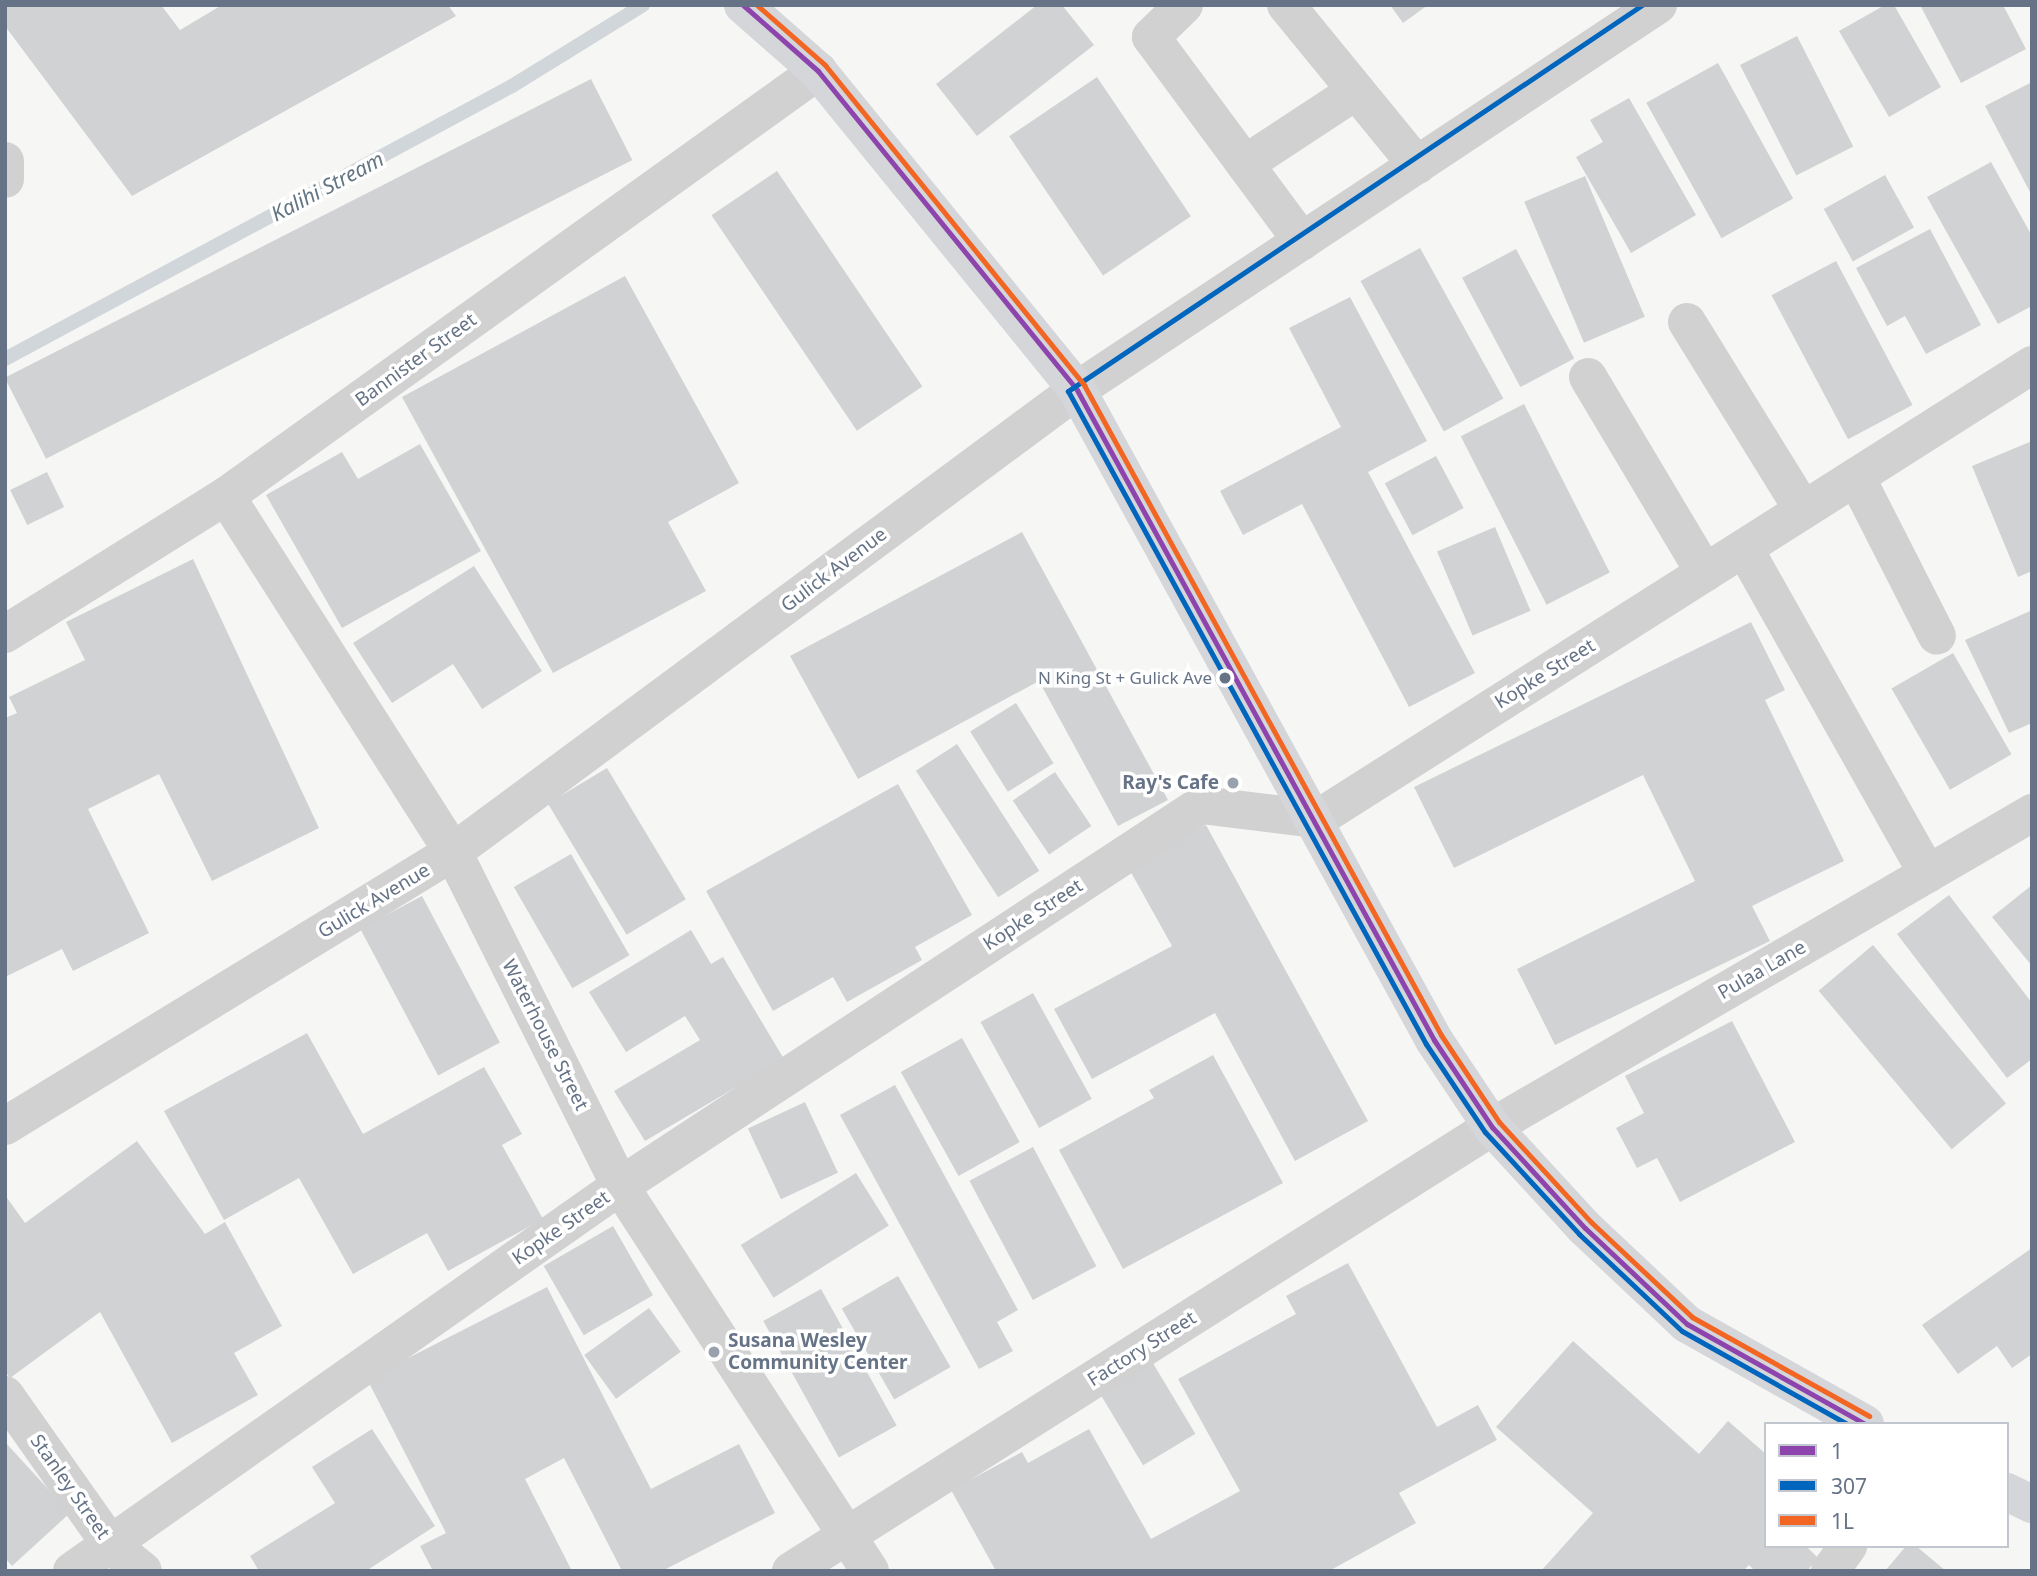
<!DOCTYPE html>
<html>
<head>
<meta charset="utf-8">
<style>
  body { margin:0 }
  #map { position:relative; width:2037px; height:1576px; overflow:hidden; background:#f6f6f5; font-family:"Noto Sans",sans-serif }
  div>[style] { position:absolute }
  [style*='--x'] { left:calc(var(--x)*1px); top:calc(var(--y)*1px); width:calc(var(--w)*1px); rotate:calc(var(--a)*1deg) }
  .stream>* { height:14px; margin:-7px; padding:0 7px; transform-origin:7px; border-radius:7px; background:#d1d6da }
  .building>* { inset:0; background:#d1d2d3; transform-origin:0 0 }
  .minor>* { height:38px; margin:-19px; padding:0 19px; transform-origin:19px; border-radius:19px; background:#d1d1d2 }
  .major>* { height:38px; margin:-19px; padding:0 19px; transform-origin:19px; border-radius:19px; background:#d4d6d9 }
  .bus-1>* { height:5px; margin:-2.5px; padding:0 2.5px; transform-origin:2.5px; border-radius:2.5px; background:#8e44ad }
  .bus-2>* { height:5px; margin:-2.5px; padding:0 2.5px; transform-origin:2.5px; border-radius:2.5px; background:#0065bd }
  .bus-3>* { height:5px; margin:-2.5px; padding:0 2.5px; transform-origin:2.5px; border-radius:2.5px; background:#f26522 }
  .dots>* { width:19px; height:19px; translate:-50% -50%; box-sizing:border-box; border:4px solid #fff; border-radius:50% }
  span { translate:-50% -50%; white-space:nowrap; text-align:center; line-height:1.15; -webkit-text-stroke:7px #fff; paint-order:stroke }
  .bus-label { font-size:17px; color:#667386 }
  .right { translate:-100% -50%; text-align:right }
  .street-label { font-size:19px; color:#667386 }
  .poi-label { font-size:19px; color:#667386; font-weight:700 }
  .left { translate:0 -50%; text-align:left }
  .water-label { font-size:21px; color:#627582; font-style:italic }
  .frame { position:absolute; inset:0; border:7px solid #667386; pointer-events:none }
  .legend { position:absolute; left:1764px; top:1422px; width:245px; height:126px; box-sizing:border-box; background:#fff; border:2px solid #c2c7cf; margin:0; padding:9px 12px; list-style:none; font-size:21px; color:#667386 }
  .legend li { display:flex; align-items:center; gap:14px; height:35px }
  .legend b { width:35px; border:2px solid #c2c7cf }
</style>
</head>
<body>
<div id="map">
  <div class="stream">
    <div style="--x:5;--y:359;--w:576;--a:-28.3"></div>
    <div style="--x:512;--y:86;--w:154;--a:-31.7"></div>
  </div>
  <div class="building">
    <div style="clip-path:polygon(5px 5px,161px 5px,180px 30px,222px 5px,448px 5px,456px 16px,132px 196px,5px 26px)"></div>
    <div style="clip-path:polygon(1037px 5px,1062px 5px,1094px 45px,977px 136px,936px 84px)"></div>
    <div style="clip-path:polygon(1390px 5px,1428px 5px,1403px 23px)"></div>
    <div style="clip-path:polygon(1885px 5px,1894px 5px,1941px 87px,1889px 117px,1839px 31px)"></div>
    <div style="clip-path:polygon(1920px 5px,2003px 5px,2026px 49px,1961px 83px)"></div>
    <div style="left:1797px;top:36px;width:124px;height:64px;rotate:63deg"></div>
    <div style="left:1718px;top:63px;width:155px;height:82px;rotate:61deg"></div>
    <div style="left:1097px;top:77px;width:168px;height:106px;rotate:56deg"></div>
    <div style="left:591px;top:79px;width:91px;height:658px;rotate:63deg"></div>
    <div style="clip-path:polygon(2032px 82px,2032px 196px,1985px 106px)"></div>
    <div style="clip-path:polygon(1629px 98px,1696px 215px,1631px 253px,1576px 157px,1603px 142px,1590px 120px)"></div>
    <div style="clip-path:polygon(1991px 162px,2032px 236px,2032px 306px,1998px 324px,1927px 197px)"></div>
    <div style="left:777px;top:171px;width:260px;height:79px;rotate:56deg"></div>
    <div style="left:1885px;top:175px;width:60px;height:70px;rotate:61deg"></div>
    <div style="left:1585px;top:176px;width:153px;height:66px;rotate:67deg"></div>
    <div style="clip-path:polygon(1930px 229px,1981px 325px,1926px 354px,1905px 316px,1887px 326px,1856px 268px)"></div>
    <div style="left:1420px;top:248px;width:172px;height:68px;rotate:61deg"></div>
    <div style="left:1516px;top:249px;width:124px;height:61px;rotate:62deg"></div>
    <div style="left:1836px;top:261px;width:163px;height:73px;rotate:62deg"></div>
    <div style="clip-path:polygon(625px 276px,739px 483px,668px 522px,706px 591px,553px 673px,402px 397px)"></div>
    <div style="clip-path:polygon(1350px 297px,1427px 441px,1368px 472px,1475px 673px,1409px 707px,1302px 504px,1243px 535px,1220px 491px,1341px 427px,1289px 328px)"></div>
    <div style="left:1524px;top:404px;width:189px;height:71px;rotate:63deg"></div>
    <div style="clip-path:polygon(2032px 441px,2032px 571px,2018px 577px,1972px 466px)"></div>
    <div style="clip-path:polygon(420px 444px,481px 551px,342px 628px,266px 495px,342px 452px,358px 479px)"></div>
    <div style="left:1436px;top:456px;width:59px;height:58px;rotate:62deg"></div>
    <div style="left:47px;top:472px;width:39px;height:41px;rotate:64deg"></div>
    <div style="left:1495px;top:527px;width:91px;height:63px;rotate:67deg"></div>
    <div style="clip-path:polygon(1022px 532px,1168px 800px,1118px 826px,1039px 681px,858px 779px,790px 656px)"></div>
    <div style="clip-path:polygon(193px 559px,319px 828px,212px 881px,159px 774px,88px 809px,149px 933px,73px 971px,62px 949px,5px 977px,5px 718px,17px 713px,9px 697px,85px 660px,66px 622px)"></div>
    <div style="clip-path:polygon(474px 566px,542px 671px,482px 709px,453px 664px,392px 703px,353px 643px)"></div>
    <div style="clip-path:polygon(2030px 611px,2032px 723px,2009px 733px,1965px 640px)"></div>
    <div style="clip-path:polygon(1751px 622px,1785px 690px,1765px 700px,1844px 861px,1752px 906px,1770px 941px,1555px 1045px,1517px 969px,1695px 881px,1643px 775px,1454px 868px,1414px 787px)"></div>
    <div style="left:1953px;top:653px;width:117px;height:71px;rotate:60deg"></div>
    <div style="left:1016px;top:703px;width:71px;height:54px;rotate:58deg"></div>
    <div style="left:957px;top:744px;width:151px;height:49px;rotate:57deg"></div>
    <div style="left:607px;top:768px;width:153px;height:69px;rotate:59deg"></div>
    <div style="left:1055px;top:772px;width:65px;height:51px;rotate:56deg"></div>
    <div style="clip-path:polygon(898px 784px,972px 915px,915px 947px,922px 960px,847px 1002px,833px 977px,773px 1011px,706px 891px)"></div>
    <div style="clip-path:polygon(1206px 825px,1368px 1121px,1295px 1161px,1215px 1013px,1092px 1079px,1054px 1009px,1172px 946px,1128px 867px)"></div>
    <div style="left:571px;top:854px;width:117px;height:66px;rotate:60deg"></div>
    <div style="clip-path:polygon(2032px 885px,2032px 966px,1992px 917px)"></div>
    <div style="clip-path:polygon(1949px 895px,2032px 1003px,2032px 1059px,2007px 1078px,1897px 934px)"></div>
    <div style="left:422px;top:896px;width:166px;height:70px;rotate:62deg"></div>
    <div style="clip-path:polygon(691px 930px,711px 964px,723px 957px,784px 1059px,645px 1141px,614px 1091px,700px 1040px,685px 1016px,626px 1052px,589px 992px)"></div>
    <div style="left:1873px;top:945px;width:207px;height:71px;rotate:50deg"></div>
    <div style="left:1033px;top:993px;width:121px;height:60px;rotate:61deg"></div>
    <div style="clip-path:polygon(1732px 1021px,1795px 1142px,1680px 1202px,1657px 1158px,1637px 1168px,1616px 1128px,1644px 1113px,1625px 1076px)"></div>
    <div style="clip-path:polygon(307px 1033px,363px 1134px,484px 1067px,522px 1134px,502px 1145px,543px 1219px,448px 1271px,427px 1233px,353px 1274px,299px 1178px,224px 1220px,164px 1111px)"></div>
    <div style="left:962px;top:1038px;width:119px;height:70px;rotate:61deg"></div>
    <div style="clip-path:polygon(1213px 1055px,1283px 1183px,1123px 1269px,1059px 1150px,1154px 1098px,1149px 1090px)"></div>
    <div style="clip-path:polygon(895px 1085px,1018px 1310px,997px 1322px,1013px 1351px,979px 1369px,840px 1115px)"></div>
    <div style="left:805px;top:1102px;width:78px;height:63px;rotate:65deg"></div>
    <div style="clip-path:polygon(137px 1141px,205px 1234px,225px 1222px,282px 1326px,234px 1353px,258px 1395px,172px 1443px,100px 1312px,10px 1378px,5px 1371px,5px 1195px,25px 1223px)"></div>
    <div style="left:1033px;top:1147px;width:135px;height:72px;rotate:62deg"></div>
    <div style="left:856px;top:1173px;width:62px;height:136px;rotate:58deg"></div>
    <div style="left:613px;top:1226px;width:80px;height:80px;rotate:60deg"></div>
    <div style="clip-path:polygon(2032px 1248px,2032px 1354px,2012px 1368px,1997px 1346px,1958px 1374px,1922px 1325px)"></div>
    <div style="clip-path:polygon(1348px 1263px,1437px 1427px,1478px 1405px,1497px 1440px,1399px 1493px,1416px 1523px,1329px 1571px,996px 1571px,951px 1490px,1022px 1452px,1028px 1463px,1089px 1429px,1151px 1539px,1240px 1491px,1178px 1379px,1296px 1314px,1286px 1296px)"></div>
    <div style="left:898px;top:1276px;width:105px;height:65px;rotate:60deg"></div>
    <div style="clip-path:polygon(547px 1287px,651px 1489px,739px 1444px,775px 1513px,662px 1571px,622px 1571px,564px 1458px,525px 1479px,572px 1571px,433px 1571px,420px 1546px,446px 1533px,367px 1379px)"></div>
    <div style="left:821px;top:1289px;width:156px;height:66px;rotate:61deg"></div>
    <div style="left:649px;top:1308px;width:54px;height:80px;rotate:54deg"></div>
    <div style="clip-path:polygon(1573px 1341px,1699px 1454px,1728px 1421px,1766px 1454px,1766px 1546px,1806px 1546px,1818px 1558px,1807px 1571px,1755px 1571px,1749px 1565px,1743px 1571px,1541px 1571px,1593px 1513px,1496px 1427px)"></div>
    <div style="left:1148px;top:1355px;width:92px;height:61px;rotate:59deg"></div>
    <div style="clip-path:polygon(372px 1429px,435px 1526px,366px 1571px,259px 1571px,250px 1556px,335px 1503px,312px 1467px)"></div>
    <div style="clip-path:polygon(5px 1442px,70px 1513px,12px 1566px,5px 1558px)"></div>
    <div style="clip-path:polygon(1906px 1546px,1916px 1546px,1946px 1571px,1885px 1571px)"></div>
  </div>
  <div class="minor">
    <div style="--x:1184;--y:5;--w:46;--a:135.9"></div>
    <div style="--x:1151;--y:37;--w:254;--a:53.5"></div>
    <div style="--x:1286;--y:5;--w:207;--a:50.7"></div>
    <div style="--x:5;--y:161;--w:18;--a:90"></div>
    <div style="--x:1245;--y:164;--w:133;--a:-33.3"></div>
    <div style="--x:1687;--y:322;--w:221;--a:58.3"></div>
    <div style="--x:1588;--y:377;--w:228;--a:59.2"></div>
    <div style="--x:1856;--y:477;--w:178;--a:63"></div>
    <div style="--x:226;--y:496;--w:422;--a:57.5"></div>
    <div style="--x:453;--y:852;--w:373;--a:63.4"></div>
    <div style="--x:620;--y:1186;--w:459;--a:57"></div>
    <div style="--x:1744;--y:548;--w:374;--a:60.6"></div>
    <div style="--x:5;--y:634;--w:261;--a:-32"></div>
    <div style="--x:226;--y:496;--w:729;--a:-35.67"></div>
    <div style="--x:5;--y:1126;--w:525;--a:-31.45"></div>
    <div style="--x:453;--y:852;--w:776;--a:-36.52"></div>
    <div style="--x:1077;--y:390;--w:697;--a:-33.53"></div>
    <div style="--x:5;--y:1395;--w:184;--a:54.8"></div>
    <div style="--x:111;--y:1545;--w:41;--a:39.1"></div>
    <div style="--x:72;--y:1571;--w:670;--a:-35.09"></div>
    <div style="--x:620;--y:1186;--w:695;--a:-33.26"></div>
    <div style="--x:1201;--y:805;--w:117;--a:6.9"></div>
    <div style="--x:1317;--y:819;--w:847;--a:-32.41"></div>
    <div style="--x:791;--y:1571;--w:830;--a:-32.35"></div>
    <div style="--x:1492;--y:1127;--w:625;--a:-30.18"></div>
    <div style="--x:1830;--y:1571;--w:31;--a:-54"></div>
  </div>
  <div class="major">
    <div style="--x:743;--y:5;--w:100;--a:41.3"></div>
    <div style="--x:818;--y:71;--w:411;--a:50.9"></div>
    <div style="--x:1077;--y:390;--w:742;--a:61.22"></div>
    <div style="--x:1434;--y:1040;--w:105;--a:56.3"></div>
    <div style="--x:1492;--y:1127;--w:137;--a:47.4"></div>
    <div style="--x:1585;--y:1228;--w:140;--a:43.3"></div>
    <div style="--x:1687;--y:1324;--w:204;--a:29.3"></div>
    <div style="--x:2007;--y:1492;--w:28;--a:26"></div>
  </div>
  <div class="bus-1">
    <div style="--x:743;--y:5;--w:100;--a:41.3"></div>
    <div style="--x:818;--y:71;--w:411;--a:50.9"></div>
    <div style="--x:1077;--y:390;--w:742;--a:61.22"></div>
    <div style="--x:1434;--y:1040;--w:105;--a:56.3"></div>
    <div style="--x:1492;--y:1127;--w:137;--a:47.4"></div>
    <div style="--x:1585;--y:1228;--w:140;--a:43.3"></div>
    <div style="--x:1687;--y:1324;--w:204;--a:29.3"></div>
  </div>
  <div class="bus-2">
    <div style="--x:1642;--y:5;--w:692;--a:146.08"></div>
    <div style="--x:1068;--y:391;--w:745;--a:61.27"></div>
    <div style="--x:1426;--y:1044;--w:106;--a:56.2"></div>
    <div style="--x:1485;--y:1132;--w:139;--a:47.3"></div>
    <div style="--x:1579;--y:1234;--w:141;--a:43.3"></div>
    <div style="--x:1682;--y:1331;--w:189;--a:29.4"></div>
  </div>
  <div class="bus-3">
    <div style="--x:757;--y:5;--w:91;--a:41.4"></div>
    <div style="--x:825;--y:65;--w:412;--a:51"></div>
    <div style="--x:1084;--y:385;--w:742;--a:61.22"></div>
    <div style="--x:1441;--y:1035;--w:105;--a:56.3"></div>
    <div style="--x:1499;--y:1122;--w:136;--a:47.4"></div>
    <div style="--x:1591;--y:1222;--w:139;--a:43.2"></div>
    <div style="--x:1692;--y:1317;--w:203;--a:29.2"></div>
  </div>
  <div class="dots">
    <div style="left:1225px;top:678px;background:#667386"></div>
    <div style="left:1233px;top:783px;background:#98a1ad"></div>
    <div style="left:714px;top:1352px;background:#98a1ad"></div>
  </div>
  <div class="bus-label">
    <span class="right" style="left:1212px;top:678px">N King St + Gulick Ave</span>
  </div>
  <div class="street-label">
    <span style="left:416px;top:360px;rotate:-36deg">Bannister Street</span>
    <span style="left:834px;top:570px;rotate:-37deg">Gulick Avenue</span>
    <span style="left:1545px;top:674px;rotate:-32deg">Kopke Street</span>
    <span style="left:374px;top:901px;rotate:-31deg">Gulick Avenue</span>
    <span style="left:1033px;top:915px;rotate:-33deg">Kopke Street</span>
    <span style="left:1762px;top:970px;rotate:-30deg">Pulaa Lane</span>
    <span style="left:545px;top:1035px;rotate:63deg">Waterhouse Street</span>
    <span style="left:561px;top:1228px;rotate:-35deg">Kopke Street</span>
    <span style="left:1142px;top:1349px;rotate:-32deg">Factory Street</span>
    <span style="left:70px;top:1487px;rotate:55deg">Stanley Street</span>
  </div>
  <div class="poi-label">
    <span class="right" style="left:1219px;top:783px">Ray's Cafe</span>
    <span class="left" style="left:728px;top:1352px">Susana Wesley<br>Community Center</span>
  </div>
  <div class="water-label">
    <span style="left:327px;top:186px;rotate:-28deg">Kalihi Stream</span>
  </div>
  <div class="frame"></div>
  <ul class="legend">
  <li><b style="height:9px;background:#8e44ad"></b>1</li>
  <li><b style="height:9px;background:#0065bd"></b>307</li>
  <li><b style="height:9px;background:#f26522"></b>1L</li>
  </ul>
</div>
</body>
</html>
